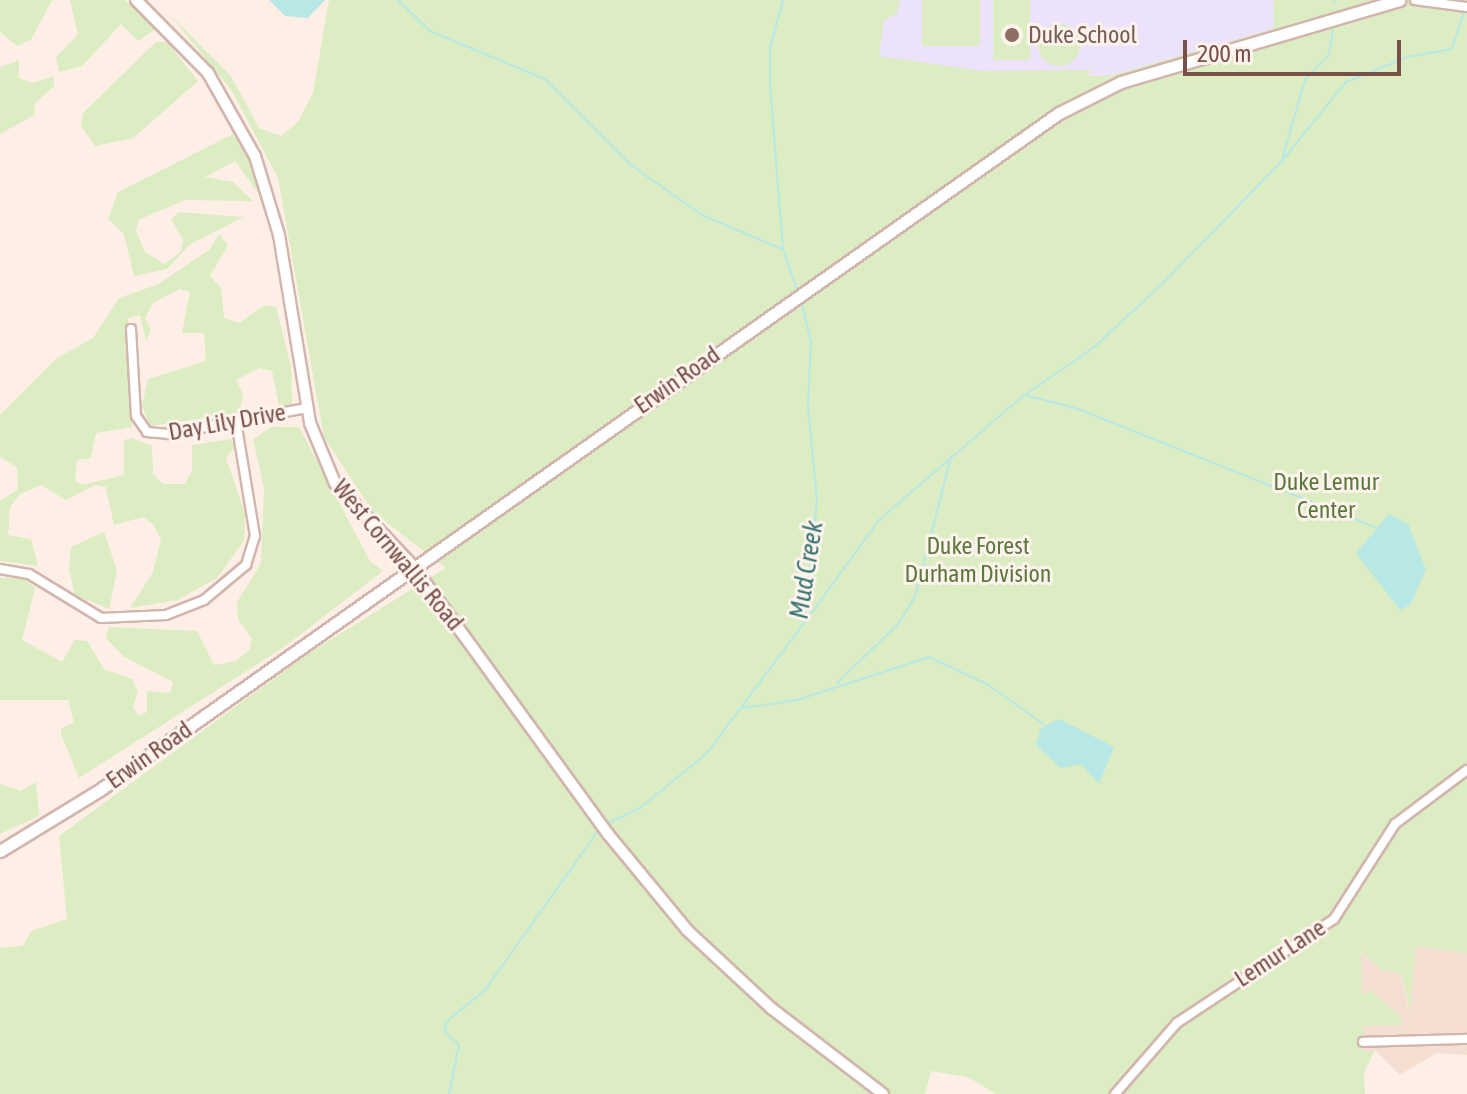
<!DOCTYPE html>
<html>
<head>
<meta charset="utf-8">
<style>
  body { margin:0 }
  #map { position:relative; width:1467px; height:1094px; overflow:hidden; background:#fdefe5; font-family:"Asap Condensed",sans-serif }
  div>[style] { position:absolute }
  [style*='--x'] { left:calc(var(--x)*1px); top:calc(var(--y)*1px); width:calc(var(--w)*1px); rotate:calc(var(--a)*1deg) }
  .residential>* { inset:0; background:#f5dfd3 }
  .education>* { inset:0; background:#ece2fa }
  .green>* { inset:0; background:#dcecc3; transform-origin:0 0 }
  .round { border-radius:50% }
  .water>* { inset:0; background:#b8e8e5 }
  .stream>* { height:2px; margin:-1px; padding:0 1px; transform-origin:1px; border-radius:1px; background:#b8e8e5 }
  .roads { filter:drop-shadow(2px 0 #d2b6ad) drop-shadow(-2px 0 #d2b6ad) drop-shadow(0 2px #d2b6ad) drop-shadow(0 -2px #d2b6ad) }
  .minor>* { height:8px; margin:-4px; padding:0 4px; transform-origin:4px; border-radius:4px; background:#fff }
  .tertiary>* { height:10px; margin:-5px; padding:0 5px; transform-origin:5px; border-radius:5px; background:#fff }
  .secondary>* { height:11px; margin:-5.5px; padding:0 5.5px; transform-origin:5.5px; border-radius:5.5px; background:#fff }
  .dots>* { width:22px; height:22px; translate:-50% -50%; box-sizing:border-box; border:4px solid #fff4ed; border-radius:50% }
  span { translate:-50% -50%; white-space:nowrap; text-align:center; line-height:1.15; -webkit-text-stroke:6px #fff4ed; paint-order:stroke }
  .education-label { font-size:24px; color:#785e54 }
  .left { translate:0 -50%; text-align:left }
  .street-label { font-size:24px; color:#785049 }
  .park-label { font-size:24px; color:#5b793d }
  .water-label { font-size:26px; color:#387674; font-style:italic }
  .scale { position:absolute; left:1183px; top:40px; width:218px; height:36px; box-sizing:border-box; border:4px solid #785049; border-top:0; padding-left:10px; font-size:24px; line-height:28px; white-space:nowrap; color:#785049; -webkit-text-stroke:6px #fff4ed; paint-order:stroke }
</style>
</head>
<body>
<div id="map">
  <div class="residential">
    <div style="clip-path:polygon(1416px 946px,1467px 953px,1467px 1055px,1437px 1053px,1400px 1075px,1375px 1050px,1355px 1055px,1357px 1025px,1402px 1025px,1401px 1017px,1367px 995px,1360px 998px,1373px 1016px,1356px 1022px,1357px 950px,1381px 969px,1401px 974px,1408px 1007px)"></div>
  </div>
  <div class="education">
    <div style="clip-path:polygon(774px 0,1274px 0,1273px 29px,1109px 76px,764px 68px)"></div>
  </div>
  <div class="green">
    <div style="clip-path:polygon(0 0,52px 0,31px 40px,17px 46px,0 32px)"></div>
    <div style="clip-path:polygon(70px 0,125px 0,157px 28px,138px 41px,121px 24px,82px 66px,59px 72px,56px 57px,78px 34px)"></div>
    <div style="clip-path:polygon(329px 0,900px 0,897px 14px,884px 20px,879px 56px,982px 71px,1092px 70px,1086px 76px,1109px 76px,1273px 29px,1274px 0,1467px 0,1467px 953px,1416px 946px,1410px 1011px,1401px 974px,1381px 969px,1361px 952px,1362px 996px,1371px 990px,1401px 1017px,1402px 1025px,1363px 1026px,1364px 1053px,1375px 1050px,1364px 1073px,1365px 1094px,996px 1094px,968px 1077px,931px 1071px,925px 1094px,0 1094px,0 948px,23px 946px,31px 931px,67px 919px,59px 836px,309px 653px,446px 568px,373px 512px,324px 437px,278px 178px,232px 91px,170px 15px,231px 76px,259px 128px,281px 136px,298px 122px,313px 93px)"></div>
    <div style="left:922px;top:0;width:58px;height:46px"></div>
    <div style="left:993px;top:0;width:37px;height:60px"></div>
    <div class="round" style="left:1038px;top:24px;width:42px;height:42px"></div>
    <div style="clip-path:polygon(156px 42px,167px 42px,198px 81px,133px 138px,95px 146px,81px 126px,83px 113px)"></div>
    <div style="clip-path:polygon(19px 60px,19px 78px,32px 83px,54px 76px,54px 86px,35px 103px,34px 115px,0 134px,0 67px)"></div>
    <div style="clip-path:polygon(233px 134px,250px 158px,259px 194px,235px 161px,205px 177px,233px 182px,253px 201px,185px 200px,138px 220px,136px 231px,145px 252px,165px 264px,181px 251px,183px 240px,171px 219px,179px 212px,244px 217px,189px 245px,167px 269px,134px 276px,124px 234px,108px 219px,118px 192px)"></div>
    <div style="clip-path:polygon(219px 234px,228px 245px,210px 276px,221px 288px,224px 318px,239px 323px,265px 305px,276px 307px,291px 367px,292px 405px,279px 407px,272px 371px,259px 368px,236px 380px,243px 395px,239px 413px,150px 426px,142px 406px,148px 379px,206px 361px,204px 333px,182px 333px,190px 292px,180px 289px,153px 303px,145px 318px,151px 330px,146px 341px,140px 315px,128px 318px,132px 427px,96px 433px,91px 458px,77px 460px,75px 480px,82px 485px,124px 475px,124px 440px,132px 438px,152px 446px,153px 474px,163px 484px,185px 484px,192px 471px,192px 445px,231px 439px,235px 447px,226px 458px,245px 513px,244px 541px,217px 578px,177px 600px,130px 608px,153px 572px,161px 540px,153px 524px,143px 517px,114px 525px,106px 487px,95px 485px,66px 500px,41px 485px,20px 494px,10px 507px,8px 535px,31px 539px,38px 566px,0 561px,0 501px,18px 489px,17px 467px,0 457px,0 415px,57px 358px,93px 338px,119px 298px,159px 284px,210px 249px)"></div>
    <div style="clip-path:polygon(271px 427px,299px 427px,370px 561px,383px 571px,284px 647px,79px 778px,61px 734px,61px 728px,74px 723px,68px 700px,0 700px,0 578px,23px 578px,35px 588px,22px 640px,62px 662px,75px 640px,87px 641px,104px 669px,132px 679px,138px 691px,133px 707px,139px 716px,147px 712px,147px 691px,170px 693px,173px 682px,123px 656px,106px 638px,109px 627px,197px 631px,214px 665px,236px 661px,250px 649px,252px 639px,238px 619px,237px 602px,261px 563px,264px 488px,253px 440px)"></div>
    <div style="clip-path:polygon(104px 532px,117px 571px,109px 609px,75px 595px,69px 569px,71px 547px)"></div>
    <div style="clip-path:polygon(36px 782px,39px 816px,0 834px,0 784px,20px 791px)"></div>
  </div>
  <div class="water">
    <div style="clip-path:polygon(269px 0,325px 0,308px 18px,285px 16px)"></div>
    <div style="clip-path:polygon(1389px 514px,1408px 524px,1426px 570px,1410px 605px,1400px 610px,1356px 553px)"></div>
    <div style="clip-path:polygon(1059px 719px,1114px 747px,1099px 784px,1081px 764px,1061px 768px,1036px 745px,1041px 728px)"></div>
  </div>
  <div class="stream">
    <div style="--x:398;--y:0;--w:45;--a:44.1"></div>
    <div style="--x:430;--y:31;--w:125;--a:22.7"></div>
    <div style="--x:545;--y:79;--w:122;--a:45"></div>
    <div style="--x:631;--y:165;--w:87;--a:35.2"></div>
    <div style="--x:702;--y:215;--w:87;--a:23"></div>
    <div style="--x:783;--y:0;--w:50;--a:105.2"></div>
    <div style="--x:770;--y:48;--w:38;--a:90"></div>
    <div style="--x:770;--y:86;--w:164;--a:85.4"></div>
    <div style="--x:783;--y:249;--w:43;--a:71.1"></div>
    <div style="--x:1333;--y:2;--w:2;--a:-63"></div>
    <div style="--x:1282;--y:160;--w:83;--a:-74"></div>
    <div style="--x:1305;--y:80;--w:35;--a:-47"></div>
    <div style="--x:1329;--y:54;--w:25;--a:-81"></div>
    <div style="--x:1025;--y:395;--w:55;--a:14.8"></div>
    <div style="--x:1078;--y:409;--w:322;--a:21.7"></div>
    <div style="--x:805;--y:622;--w:126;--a:-54"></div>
    <div style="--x:879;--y:520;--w:185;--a:-40.8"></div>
    <div style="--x:1019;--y:399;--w:90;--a:-34.6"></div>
    <div style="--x:1093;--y:348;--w:94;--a:-42.8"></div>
    <div style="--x:1162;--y:284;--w:172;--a:-45.7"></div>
    <div style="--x:1282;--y:161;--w:102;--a:-51"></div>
    <div style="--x:1346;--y:82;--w:67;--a:-22"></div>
    <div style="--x:1408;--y:57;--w:45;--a:-10.3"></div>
    <div style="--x:1452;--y:49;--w:38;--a:-72"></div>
    <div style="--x:837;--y:683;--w:85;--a:-44"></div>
    <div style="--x:898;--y:624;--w:32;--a:-58"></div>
    <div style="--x:915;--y:597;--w:145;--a:-75.6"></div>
    <div style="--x:743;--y:708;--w:55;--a:-8.4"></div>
    <div style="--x:797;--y:700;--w:139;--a:-18"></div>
    <div style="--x:929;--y:657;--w:64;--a:25"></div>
    <div style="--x:987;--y:684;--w:71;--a:35.3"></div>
    <div style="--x:607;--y:824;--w:37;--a:-26"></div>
    <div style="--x:640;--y:808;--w:87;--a:-39.4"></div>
    <div style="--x:707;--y:753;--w:162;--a:-53.3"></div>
    <div style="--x:804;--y:623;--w:123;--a:-83.9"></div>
    <div style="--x:817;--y:501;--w:96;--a:-95.4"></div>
    <div style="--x:808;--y:405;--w:63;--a:-87.3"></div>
    <div style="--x:811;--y:342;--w:43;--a:-103.4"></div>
    <div style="--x:449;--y:1094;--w:50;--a:-78.5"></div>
    <div style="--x:459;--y:1045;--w:19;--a:-137"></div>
    <div style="--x:445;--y:1032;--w:10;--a:-84"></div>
    <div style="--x:446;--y:1022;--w:50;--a:-39.4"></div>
    <div style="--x:485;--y:990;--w:195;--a:-54.6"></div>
  </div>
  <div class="roads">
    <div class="minor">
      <div style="--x:1415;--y:0;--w:52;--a:7.7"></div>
      <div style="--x:131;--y:329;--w:87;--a:86.7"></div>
      <div style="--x:136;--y:416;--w:19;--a:55"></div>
      <div style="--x:147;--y:432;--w:22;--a:5"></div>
      <div style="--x:169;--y:434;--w:140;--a:-10.7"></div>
      <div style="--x:0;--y:569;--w:29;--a:10"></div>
      <div style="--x:29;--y:574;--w:84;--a:31.4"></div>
      <div style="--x:101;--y:618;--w:65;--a:-2.6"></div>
      <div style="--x:166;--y:615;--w:41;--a:-21.5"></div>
      <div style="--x:204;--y:600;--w:55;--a:-39.8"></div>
      <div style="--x:246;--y:565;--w:30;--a:-73"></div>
      <div style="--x:255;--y:536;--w:117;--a:-99.4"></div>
      <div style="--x:1363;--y:1042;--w:104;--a:-1.7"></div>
      <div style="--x:1115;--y:1094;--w:94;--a:-48.9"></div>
      <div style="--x:1177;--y:1023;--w:188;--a:-33.5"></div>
      <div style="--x:1334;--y:919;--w:113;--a:-57.3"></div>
      <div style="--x:1395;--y:824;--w:90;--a:-36.9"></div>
    </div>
    <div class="tertiary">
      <div style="--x:136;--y:0;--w:103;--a:45.4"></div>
      <div style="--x:208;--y:73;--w:95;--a:60.5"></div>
      <div style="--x:255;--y:156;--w:83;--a:73.1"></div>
      <div style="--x:279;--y:235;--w:191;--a:80.6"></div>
      <div style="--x:310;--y:423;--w:65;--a:67.4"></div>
      <div style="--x:335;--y:483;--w:115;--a:46.8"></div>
      <div style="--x:414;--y:567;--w:330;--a:54"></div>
      <div style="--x:608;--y:834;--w:124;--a:50.5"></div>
      <div style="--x:687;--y:930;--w:115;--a:42.9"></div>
      <div style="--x:771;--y:1008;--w:141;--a:37.5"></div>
    </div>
    <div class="secondary">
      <div style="--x:0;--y:851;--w:119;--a:-31.5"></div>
      <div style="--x:101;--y:789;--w:1172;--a:-35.21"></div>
      <div style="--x:1059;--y:113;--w:69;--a:-26.6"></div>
      <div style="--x:1121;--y:82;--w:290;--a:-16.4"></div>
    </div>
  </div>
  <div class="dots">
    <div style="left:1012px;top:35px;background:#8d6e63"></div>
  </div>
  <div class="education-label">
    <span class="left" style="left:1028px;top:35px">Duke School</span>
  </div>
  <div class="street-label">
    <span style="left:677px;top:380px;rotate:-35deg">Erwin Road</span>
    <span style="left:227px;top:422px;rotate:-10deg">Day Lily Drive</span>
    <span style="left:398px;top:555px;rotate:50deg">West Cornwallis Road</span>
    <span style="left:149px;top:755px;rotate:-35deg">Erwin Road</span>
    <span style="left:1280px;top:953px;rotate:-33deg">Lemur Lane</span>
  </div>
  <div class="park-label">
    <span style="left:1326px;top:496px">Duke Lemur<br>Center</span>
    <span style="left:978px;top:560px">Duke Forest<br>Durham Division</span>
  </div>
  <div class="water-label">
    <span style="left:807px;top:570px;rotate:-81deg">Mud Creek</span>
  </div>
  <div class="scale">200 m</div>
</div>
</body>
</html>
